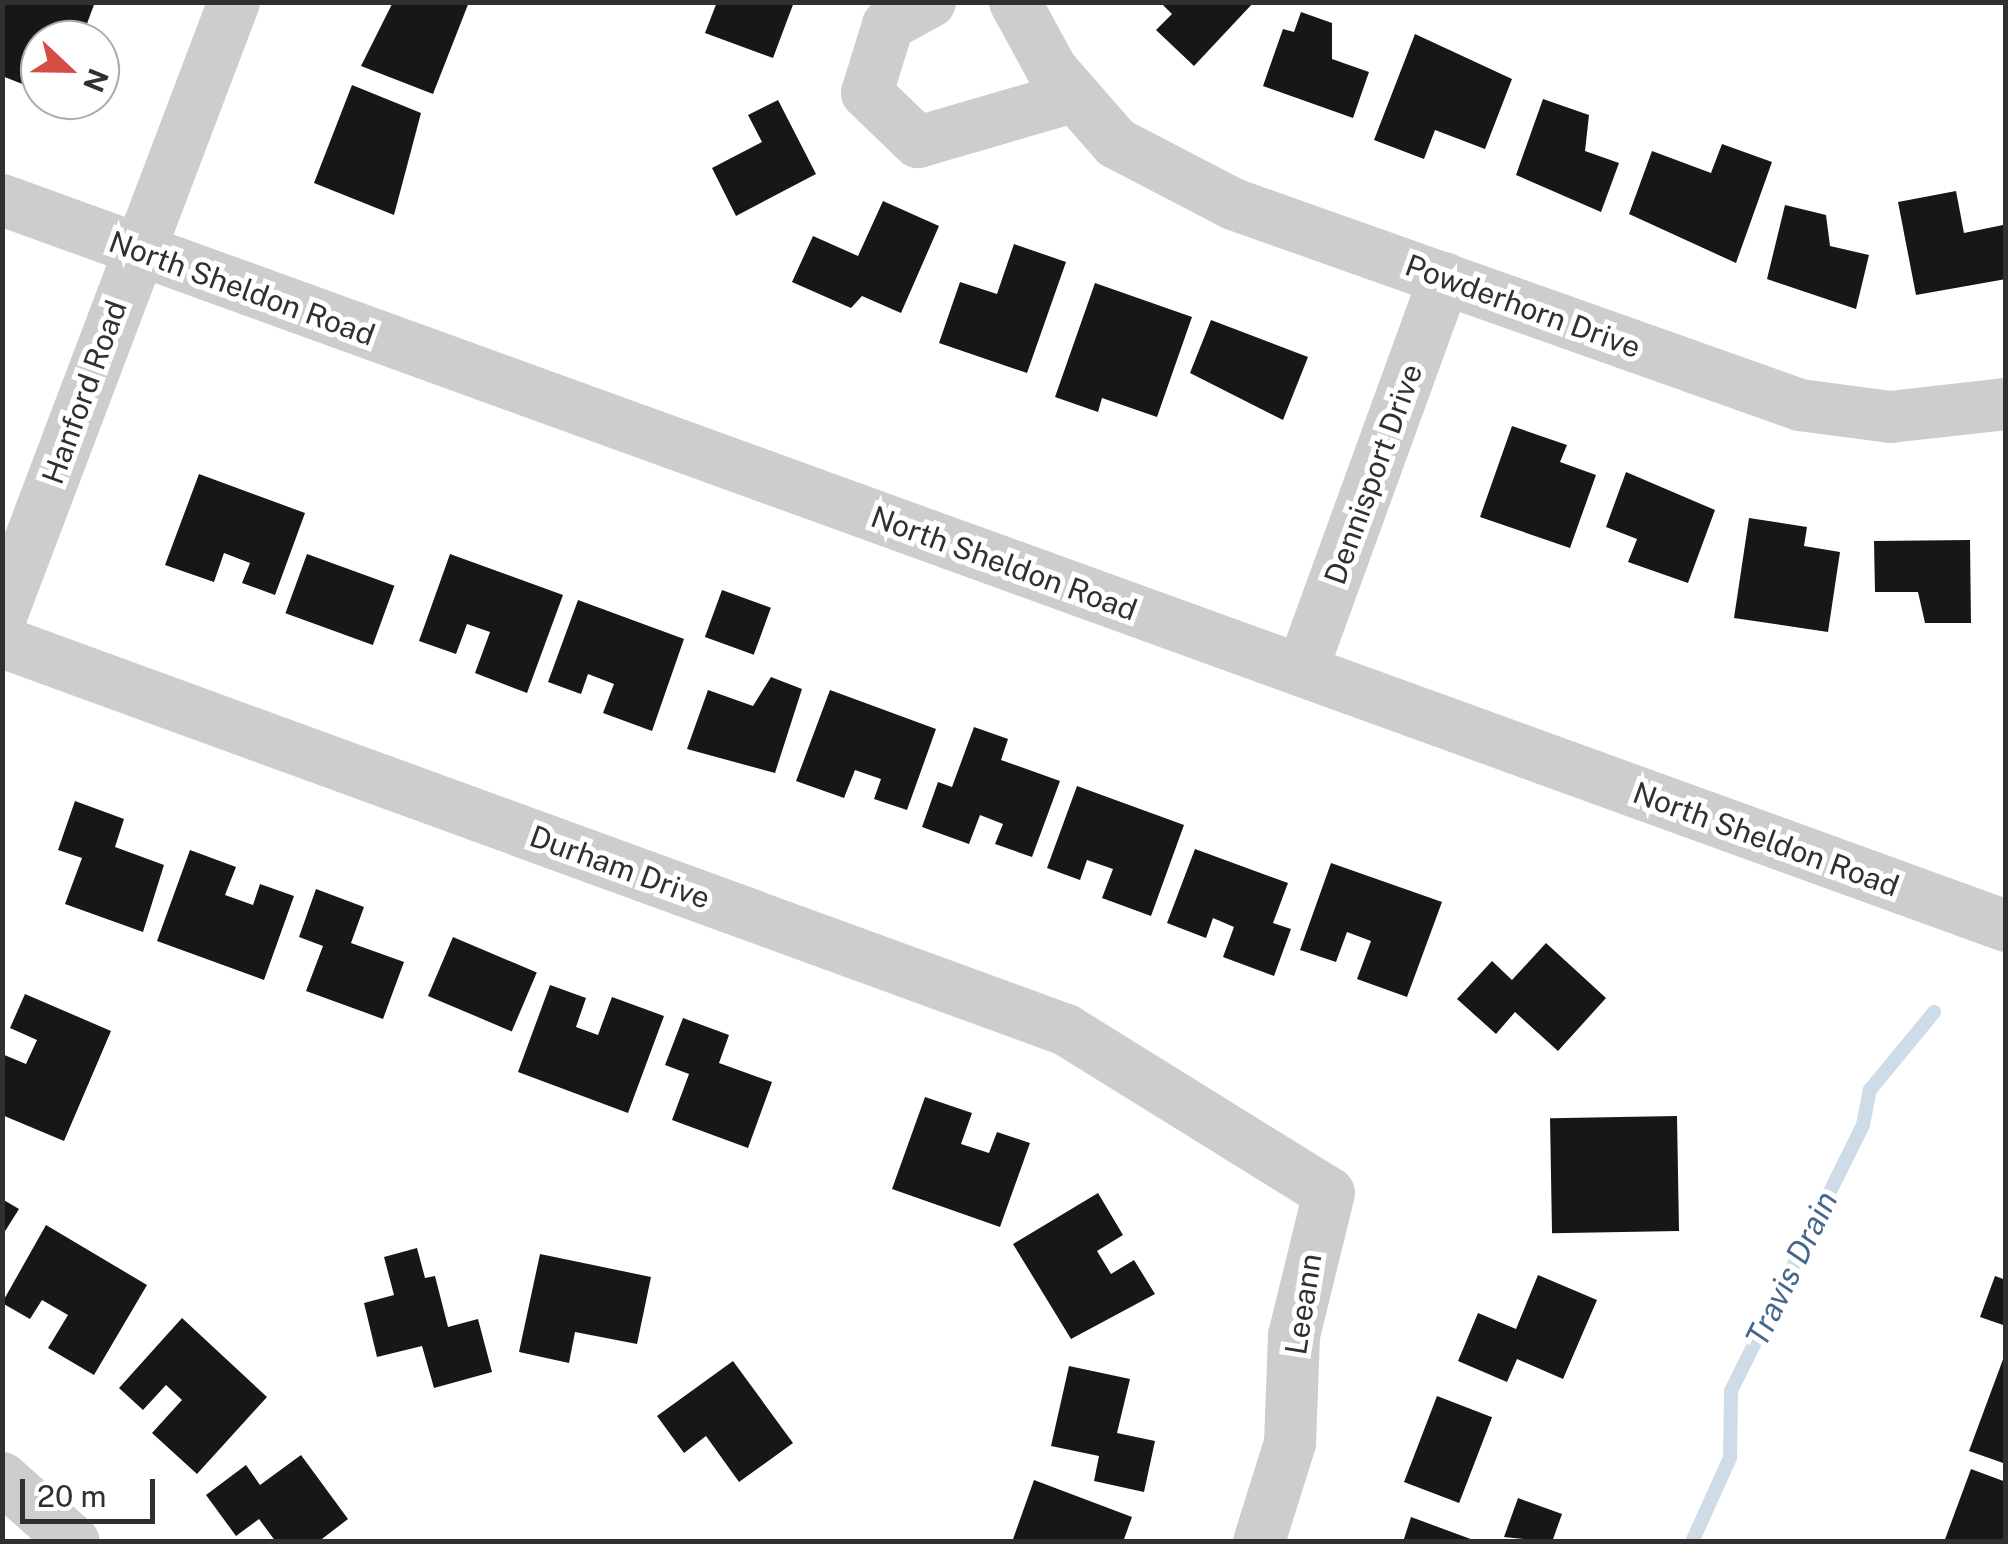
<!DOCTYPE html>
<html>
<head>
<meta charset="utf-8">
<style>
  body { margin:0 }
  #map { position:relative; width:2008px; height:1544px; overflow:hidden; background:#fff; font-family:"Public Sans",sans-serif }
  div>[style] { position:absolute }
  [style*='--x'] { left:calc(var(--x)*1px); top:calc(var(--y)*1px); width:calc(var(--w)*1px); rotate:calc(var(--a)*1deg) }
  .stream>* { height:14px; margin:-7px; padding:0 7px; transform-origin:7px; border-radius:7px; background:#cedbe9 }
  .building>* { inset:0; background:#171717; transform-origin:0 0 }
  .minor>* { height:52px; margin:-26px; padding:0 26px; transform-origin:26px; border-radius:26px; background:#cdcdcd }
  span { translate:-50% -50%; white-space:nowrap; text-align:center; line-height:1.15; -webkit-text-stroke:10px #fff; paint-order:stroke }
  .street-label { font-size:30px; color:#303030 }
  .water-label { font-size:32px; color:#45678b; font-style:italic }
  .frame { position:absolute; inset:0; border:5px solid #303030; pointer-events:none }
  .north { position:absolute; left:20px; top:20px; width:100px; height:100px; box-sizing:border-box; background:#fff; border:2px solid #acacac; border-radius:50%; rotate:112deg; font-size:28px; font-weight:700; line-height:40px; text-align:center; color:#303030 }
  .north::after { content:''; display:block; margin:auto; width:35px; height:45px; background:#d54e45; clip-path:polygon(50% 0,100% 100%,50% 72%,0 100%) }
  .scale { position:absolute; left:20px; top:1479px; width:135px; height:45px; box-sizing:border-box; border:5px solid #303030; border-top:0; padding-left:12px; font-size:30px; line-height:35px; white-space:nowrap; color:#303030; -webkit-text-stroke:8px #fff; paint-order:stroke }
</style>
</head>
<body>
<div id="map">
  <div class="stream">
    <div style="--x:1692;--y:1542;--w:92;--a:-65.7"></div>
    <div style="--x:1730;--y:1458;--w:67;--a:-89.1"></div>
    <div style="--x:1731;--y:1391;--w:297;--a:-63.6"></div>
    <div style="--x:1863;--y:1125;--w:36;--a:-79"></div>
    <div style="--x:1870;--y:1090;--w:101;--a:-50.6"></div>
  </div>
  <div class="building">
    <div style="clip-path:polygon(2px 2px,95px 2px,81px 40px,40px 40px,30px 87px,2px 76px)"></div>
    <div style="clip-path:polygon(393px 2px,469px 2px,433px 94px,361px 66px)"></div>
    <div style="clip-path:polygon(717px 2px,794px 2px,773px 58px,705px 33px)"></div>
    <div style="clip-path:polygon(1160px 2px,1254px 2px,1194px 66px,1156px 30px,1172px 14px)"></div>
    <div style="clip-path:polygon(1301px 12px,1332px 23px,1332px 59px,1369px 72px,1353px 118px,1263px 86px,1283px 29px,1294px 32px)"></div>
    <div style="clip-path:polygon(1415px 34px,1512px 79px,1485px 149px,1435px 130px,1424px 159px,1374px 140px)"></div>
    <div style="clip-path:polygon(352px 85px,421px 113px,394px 215px,314px 183px)"></div>
    <div style="clip-path:polygon(1543px 99px,1589px 115px,1585px 151px,1619px 163px,1601px 212px,1516px 175px)"></div>
    <div style="clip-path:polygon(778px 100px,816px 174px,736px 216px,712px 168px,762px 142px,748px 115px)"></div>
    <div style="clip-path:polygon(1722px 144px,1772px 162px,1736px 263px,1629px 214px,1652px 151px,1711px 173px)"></div>
    <div style="clip-path:polygon(1956px 191px,1964px 233px,2003px 225px,2006px 279px,1916px 295px,1898px 202px)"></div>
    <div style="clip-path:polygon(883px 201px,939px 226px,901px 313px,862px 296px,851px 308px,792px 282px,813px 236px,858px 256px)"></div>
    <div style="clip-path:polygon(1785px 205px,1826px 215px,1830px 246px,1869px 255px,1856px 309px,1767px 279px)"></div>
    <div style="clip-path:polygon(1014px 244px,1066px 262px,1027px 373px,939px 343px,960px 282px,997px 294px)"></div>
    <div style="clip-path:polygon(1095px 283px,1192px 317px,1157px 417px,1102px 398px,1098px 412px,1055px 397px)"></div>
    <div style="clip-path:polygon(1211px 320px,1308px 357px,1283px 420px,1190px 373px)"></div>
    <div style="clip-path:polygon(1512px 426px,1567px 445px,1560px 462px,1596px 475px,1570px 548px,1480px 517px)"></div>
    <div style="clip-path:polygon(1626px 472px,1715px 510px,1688px 583px,1628px 562px,1637px 539px,1606px 527px)"></div>
    <div style="clip-path:polygon(199px 474px,305px 513px,275px 595px,242px 583px,250px 563px,224px 553px,214px 582px,165px 565px)"></div>
    <div style="clip-path:polygon(1749px 518px,1807px 527px,1804px 546px,1840px 552px,1828px 632px,1734px 618px)"></div>
    <div style="clip-path:polygon(1970px 540px,1971px 623px,1925px 623px,1918px 592px,1875px 592px,1874px 541px)"></div>
    <div style="left:307px;top:554px;width:93px;height:63px;rotate:20deg"></div>
    <div style="clip-path:polygon(450px 554px,563px 595px,527px 693px,475px 673px,490px 632px,467px 624px,456px 654px,419px 641px)"></div>
    <div style="left:722px;top:590px;width:52px;height:50px;rotate:20deg"></div>
    <div style="clip-path:polygon(578px 600px,684px 639px,652px 731px,603px 713px,614px 684px,588px 674px,581px 694px,548px 682px)"></div>
    <div style="clip-path:polygon(771px 677px,802px 689px,775px 773px,687px 749px,708px 690px,753px 706px)"></div>
    <div style="clip-path:polygon(830px 690px,936px 729px,907px 810px,874px 799px,881px 779px,855px 770px,844px 798px,796px 781px)"></div>
    <div style="clip-path:polygon(974px 727px,1008px 739px,1001px 760px,1060px 781px,1032px 857px,995px 844px,1003px 824px,980px 815px,969px 844px,922px 827px,938px 782px,952px 787px)"></div>
    <div style="clip-path:polygon(1077px 786px,1184px 825px,1151px 916px,1102px 898px,1113px 869px,1087px 860px,1080px 880px,1047px 868px)"></div>
    <div style="clip-path:polygon(75px 801px,124px 819px,115px 847px,164px 865px,143px 932px,65px 904px,82px 858px,58px 850px)"></div>
    <div style="clip-path:polygon(1195px 849px,1288px 883px,1273px 923px,1291px 929px,1274px 976px,1223px 957px,1234px 927px,1213px 918px,1206px 938px,1167px 923px)"></div>
    <div style="clip-path:polygon(190px 850px,236px 867px,225px 895px,253px 905px,260px 884px,294px 896px,264px 980px,157px 941px)"></div>
    <div style="clip-path:polygon(1331px 863px,1442px 902px,1407px 997px,1357px 979px,1371px 941px,1347px 932px,1336px 962px,1300px 950px)"></div>
    <div style="clip-path:polygon(316px 889px,364px 907px,351px 943px,404px 962px,383px 1019px,306px 991px,323px 946px,299px 937px)"></div>
    <div style="left:453px;top:937px;width:91px;height:64px;rotate:23deg"></div>
    <div style="clip-path:polygon(1546px 943px,1606px 998px,1558px 1051px,1515px 1012px,1496px 1034px,1457px 999px,1492px 961px,1512px 980px)"></div>
    <div style="clip-path:polygon(550px 985px,586px 998px,576px 1027px,598px 1035px,612px 997px,664px 1016px,628px 1113px,518px 1072px)"></div>
    <div style="clip-path:polygon(25px 994px,111px 1031px,64px 1141px,2px 1115px,2px 1054px,26px 1064px,37px 1040px,10px 1028px)"></div>
    <div style="clip-path:polygon(683px 1018px,729px 1035px,719px 1063px,772px 1082px,748px 1148px,672px 1120px,689px 1074px,665px 1065px)"></div>
    <div style="clip-path:polygon(925px 1097px,972px 1113px,961px 1144px,989px 1153px,997px 1132px,1030px 1143px,1000px 1227px,892px 1189px)"></div>
    <div style="left:1677px;top:1116px;width:115px;height:127px;rotate:89deg"></div>
    <div style="clip-path:polygon(1098px 1193px,1123px 1235px,1097px 1251px,1111px 1274px,1134px 1260px,1155px 1294px,1071px 1339px,1013px 1244px)"></div>
    <div style="clip-path:polygon(2px 1199px,19px 1209px,2px 1236px)"></div>
    <div style="clip-path:polygon(46px 1225px,147px 1285px,94px 1375px,48px 1348px,68px 1315px,42px 1300px,30px 1319px,2px 1303px)"></div>
    <div style="clip-path:polygon(417px 1248px,425px 1278px,435px 1276px,448px 1327px,478px 1319px,492px 1372px,434px 1388px,422px 1346px,377px 1357px,364px 1303px,394px 1295px,384px 1257px)"></div>
    <div style="clip-path:polygon(540px 1254px,651px 1277px,637px 1344px,575px 1332px,569px 1363px,519px 1352px)"></div>
    <div style="clip-path:polygon(1538px 1275px,1597px 1300px,1563px 1379px,1517px 1359px,1507px 1382px,1458px 1361px,1478px 1313px,1516px 1329px)"></div>
    <div style="clip-path:polygon(1995px 1276px,2006px 1280px,2006px 1326px,1980px 1317px)"></div>
    <div style="clip-path:polygon(182px 1318px,267px 1397px,197px 1474px,152px 1433px,182px 1400px,166px 1385px,143px 1410px,119px 1388px)"></div>
    <div style="clip-path:polygon(2005px 1354px,2006px 1355px,2006px 1464px,1969px 1451px)"></div>
    <div style="clip-path:polygon(733px 1361px,793px 1443px,739px 1482px,706px 1436px,684px 1453px,657px 1416px)"></div>
    <div style="clip-path:polygon(1069px 1366px,1130px 1379px,1117px 1433px,1155px 1441px,1144px 1492px,1094px 1481px,1099px 1456px,1051px 1446px)"></div>
    <div style="left:1437px;top:1396px;width:59px;height:92px;rotate:21deg"></div>
    <div style="clip-path:polygon(301px 1455px,348px 1519px,318px 1542px,276px 1542px,259px 1519px,236px 1536px,206px 1495px,246px 1465px,260px 1485px)"></div>
    <div style="clip-path:polygon(1971px 1469px,2006px 1482px,2006px 1542px,1944px 1542px)"></div>
    <div style="clip-path:polygon(1034px 1480px,1132px 1517px,1123px 1542px,1012px 1542px)"></div>
    <div style="clip-path:polygon(1518px 1498px,1562px 1514px,1552px 1542px,1504px 1537px)"></div>
    <div style="clip-path:polygon(1411px 1517px,1476px 1541px,1476px 1542px,1403px 1542px)"></div>
  </div>
  <div class="minor">
    <div style="--x:930;--y:2;--w:48;--a:151.3"></div>
    <div style="--x:888;--y:25;--w:71;--a:107.2"></div>
    <div style="--x:867;--y:93;--w:71;--a:43.9"></div>
    <div style="--x:918;--y:142;--w:161;--a:-16.2"></div>
    <div style="--x:1015;--y:2;--w:77;--a:61.4"></div>
    <div style="--x:1052;--y:70;--w:97;--a:48.8"></div>
    <div style="--x:1116;--y:143;--w:132;--a:27.5"></div>
    <div style="--x:1233;--y:204;--w:602;--a:19.52"></div>
    <div style="--x:1800;--y:405;--w:91;--a:7.6"></div>
    <div style="--x:1890;--y:417;--w:117;--a:-6.4"></div>
    <div style="--x:2;--y:200;--w:2131;--a:19.91"></div>
    <div style="--x:2;--y:614;--w:654;--a:-69.24"></div>
    <div style="--x:2;--y:642;--w:1133;--a:20.03"></div>
    <div style="--x:1066;--y:1030;--w:309;--a:31.8"></div>
    <div style="--x:1329;--y:1193;--w:146;--a:103.8"></div>
    <div style="--x:1294;--y:1335;--w:108;--a:92.1"></div>
    <div style="--x:1290;--y:1443;--w:104;--a:107.4"></div>
    <div style="--x:1302;--y:670;--w:417;--a:-70"></div>
    <div style="--x:2;--y:1478;--w:96;--a:41.6"></div>
  </div>
  <div class="street-label">
    <span style="left:242px;top:288px;rotate:20deg">North Sheldon Road</span>
    <span style="left:1523px;top:306px;rotate:20deg">Powderhorn Drive</span>
    <span style="left:84px;top:392px;rotate:-70deg">Hanford Road</span>
    <span style="left:1373px;top:474px;rotate:-70deg">Dennisport Drive</span>
    <span style="left:1004px;top:563px;rotate:20deg">North Sheldon Road</span>
    <span style="left:1766px;top:839px;rotate:20deg">North Sheldon Road</span>
    <span style="left:620px;top:867px;rotate:20deg">Durham Drive</span>
    <span style="left:1303px;top:1304px;rotate:-81deg">Leeann</span>
  </div>
  <div class="water-label">
    <span style="left:1792px;top:1269px;rotate:-64deg">Travis Drain</span>
  </div>
  <div class="frame"></div>
  <div class="north">N</div>
  <div class="scale">20 m</div>
</div>
</body>
</html>
